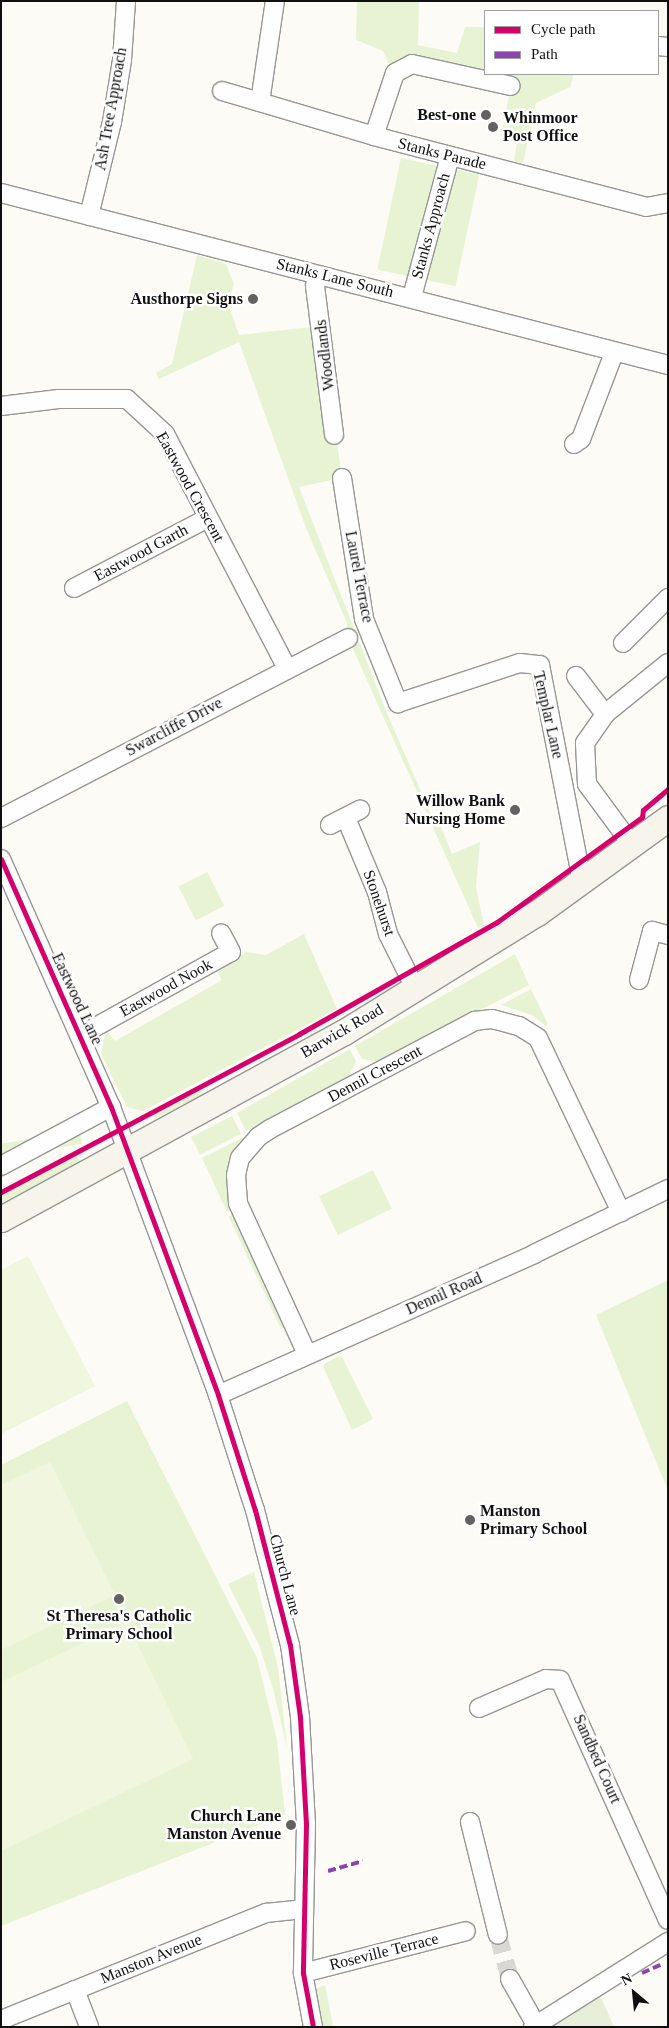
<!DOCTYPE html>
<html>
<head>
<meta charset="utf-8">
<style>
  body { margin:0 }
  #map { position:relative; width:669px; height:2028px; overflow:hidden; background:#fcfbf6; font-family:Georgia,serif }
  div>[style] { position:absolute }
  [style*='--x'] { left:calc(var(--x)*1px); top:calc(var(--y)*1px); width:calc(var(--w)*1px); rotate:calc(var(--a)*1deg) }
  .green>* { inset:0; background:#e8f3d4; transform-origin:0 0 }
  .cemetery>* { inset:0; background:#e9eed9 }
  .pitch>* { inset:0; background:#f1f7de }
  .street-tunnel>* { height:18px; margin-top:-9px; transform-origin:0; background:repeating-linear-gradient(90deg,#d9d8d4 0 18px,transparent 0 27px) }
  .roads { filter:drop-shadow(1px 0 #969694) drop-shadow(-1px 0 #969694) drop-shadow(0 1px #969694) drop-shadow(0 -1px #969694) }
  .street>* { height:18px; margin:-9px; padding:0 9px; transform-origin:9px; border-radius:9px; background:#fffefe }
  .secondary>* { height:25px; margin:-12.5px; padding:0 12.5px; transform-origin:12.5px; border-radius:12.5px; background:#f6f4eb }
  .quiet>* { height:4px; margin-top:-2px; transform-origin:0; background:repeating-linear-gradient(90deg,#8e44ad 0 8px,transparent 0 12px) }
  .cycleway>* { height:5px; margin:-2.5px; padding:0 2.5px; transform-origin:2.5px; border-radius:2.5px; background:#d6006c }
  .dots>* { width:14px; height:14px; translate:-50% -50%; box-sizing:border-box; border:2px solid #fff; border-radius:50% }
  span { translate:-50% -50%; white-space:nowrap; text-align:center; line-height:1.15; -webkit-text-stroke:5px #fff; paint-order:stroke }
  .street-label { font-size:16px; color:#101010 }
  .poi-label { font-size:16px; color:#101010; font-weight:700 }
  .right { translate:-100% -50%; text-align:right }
  .left { translate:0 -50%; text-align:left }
  .frame { position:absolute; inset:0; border:2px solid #101010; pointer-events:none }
  .legend { position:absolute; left:484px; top:10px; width:175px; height:65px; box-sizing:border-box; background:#fff; border:1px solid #9f9f9f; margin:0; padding:6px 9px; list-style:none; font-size:15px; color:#101010 }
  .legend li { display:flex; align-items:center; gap:10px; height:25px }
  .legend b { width:25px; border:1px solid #9f9f9f }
  .north { position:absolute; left:609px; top:1968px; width:50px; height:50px; -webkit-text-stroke:4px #fff; paint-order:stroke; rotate:332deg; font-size:14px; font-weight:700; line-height:20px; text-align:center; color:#101010 }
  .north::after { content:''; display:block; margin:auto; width:18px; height:22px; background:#101010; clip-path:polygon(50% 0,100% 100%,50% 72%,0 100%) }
</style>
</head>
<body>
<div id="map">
  <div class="green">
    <div style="clip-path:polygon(357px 1px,419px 1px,418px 45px,457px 53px,465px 27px,485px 27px,485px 74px,574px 74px,570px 87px,536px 103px,523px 163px,514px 161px,517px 141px,501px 136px,511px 86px,390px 67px,383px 51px,356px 40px)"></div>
    <div style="left:401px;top:158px;width:80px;height:114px;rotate:12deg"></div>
    <div style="clip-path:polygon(197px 255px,226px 264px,234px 284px,228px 303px,239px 335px,321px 326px,342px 478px,299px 487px,386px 711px,436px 826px,441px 827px,452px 854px,480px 842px,476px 887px,484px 926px,478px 928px,348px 638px,347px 623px,306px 528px,239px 342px,159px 379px,156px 373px,172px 364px)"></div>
    <div style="left:207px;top:872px;width:38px;height:32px;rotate:63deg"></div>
    <div style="clip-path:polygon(304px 934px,337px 1009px,143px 1111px,127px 1107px,101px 1054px,106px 1030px,115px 1041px,222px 980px,216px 969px,247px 952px,266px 955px)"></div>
    <div style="clip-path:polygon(515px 954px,529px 985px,379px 1062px,362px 1059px,355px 1046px)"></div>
    <div style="clip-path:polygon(396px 981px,397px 983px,280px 1049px,277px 1044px)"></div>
    <div style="clip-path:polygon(531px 989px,548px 1024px,546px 1026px,532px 1015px,501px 1005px)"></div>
    <div style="clip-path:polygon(350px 1049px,356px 1062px,351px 1071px,350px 1083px,246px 1131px,237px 1113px)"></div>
    <div style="left:200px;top:1088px;width:7px;height:54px;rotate:63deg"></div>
    <div style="left:232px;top:1116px;width:20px;height:46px;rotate:63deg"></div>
    <div style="left:80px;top:1131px;width:13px;height:89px;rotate:81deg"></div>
    <div style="clip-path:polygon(244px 1137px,247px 1138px,230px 1168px,227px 1183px,233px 1210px,227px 1212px,202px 1158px)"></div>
    <div style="clip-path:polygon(76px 1154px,80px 1162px,1px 1203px,1px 1194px)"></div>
    <div style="left:373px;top:1170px;width:43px;height:60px;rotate:64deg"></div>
    <div style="left:234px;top:1214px;width:124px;height:6px;rotate:65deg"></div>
    <div style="clip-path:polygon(668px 1280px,668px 1491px,596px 1315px)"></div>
    <div style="clip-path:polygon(341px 1355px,373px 1419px,352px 1430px,324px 1369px,324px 1364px)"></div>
    <div style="clip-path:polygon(127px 1401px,257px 1658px,277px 1740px,285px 1815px,1px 1926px,1px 1465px)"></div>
    <div style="clip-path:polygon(254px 1572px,278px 1667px,287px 1748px,273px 1689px,259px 1645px,228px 1584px)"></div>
    <div style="clip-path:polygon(325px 1985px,332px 2020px,333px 2027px,318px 2027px,312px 1990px)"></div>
  </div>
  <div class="cemetery">
    <div style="clip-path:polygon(599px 1993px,614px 2027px,546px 2027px)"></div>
  </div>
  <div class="pitch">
    <div style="clip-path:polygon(28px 1256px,95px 1386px,1px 1434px,1px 1270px)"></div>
    <div style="clip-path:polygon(50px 1462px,115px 1595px,1px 1650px,1px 1485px)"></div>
    <div style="clip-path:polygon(127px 1622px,193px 1759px,1px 1851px,1px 1682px)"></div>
  </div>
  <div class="street-tunnel">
    <div style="--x:498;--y:1935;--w:46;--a:74.7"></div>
  </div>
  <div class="roads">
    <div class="street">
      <div style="--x:658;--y:46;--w:10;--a:6"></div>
      <div style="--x:222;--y:91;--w:159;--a:16.5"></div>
      <div style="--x:374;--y:136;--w:281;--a:14.6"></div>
      <div style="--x:646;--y:207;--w:22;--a:-10"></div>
      <div style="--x:260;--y:102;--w:102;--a:-81.6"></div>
      <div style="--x:374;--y:136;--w:66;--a:-71.6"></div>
      <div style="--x:395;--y:73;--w:19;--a:-28"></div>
      <div style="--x:412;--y:64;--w:101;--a:12.5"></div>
      <div style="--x:1;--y:193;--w:689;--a:14.46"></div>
      <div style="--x:89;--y:216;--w:97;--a:-76.3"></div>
      <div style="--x:112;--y:122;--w:63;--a:-80.8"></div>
      <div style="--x:122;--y:60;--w:59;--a:-86.1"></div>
      <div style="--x:318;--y:276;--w:10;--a:107"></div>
      <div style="--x:315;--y:286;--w:150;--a:82.7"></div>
      <div style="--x:412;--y:297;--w:146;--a:-74.9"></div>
      <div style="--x:1;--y:406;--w:58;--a:-6.9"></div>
      <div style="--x:59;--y:399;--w:68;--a:0"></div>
      <div style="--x:127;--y:399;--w:52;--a:42.6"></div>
      <div style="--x:165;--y:434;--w:264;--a:62.5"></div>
      <div style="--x:574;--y:444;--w:9;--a:-36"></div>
      <div style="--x:581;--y:439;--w:92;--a:-69"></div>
      <div style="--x:342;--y:478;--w:143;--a:81.1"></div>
      <div style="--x:364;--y:619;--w:91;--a:68"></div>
      <div style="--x:398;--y:703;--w:128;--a:-18.2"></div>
      <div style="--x:520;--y:663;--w:20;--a:6"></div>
      <div style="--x:540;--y:665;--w:220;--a:79"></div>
      <div style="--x:74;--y:588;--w:151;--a:-27.6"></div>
      <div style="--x:623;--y:643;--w:64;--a:-45"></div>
      <div style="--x:576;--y:676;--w:48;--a:52.7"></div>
      <div style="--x:1;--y:818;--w:391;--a:-27.4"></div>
      <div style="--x:346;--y:818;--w:80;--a:67.3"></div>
      <div style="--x:377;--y:892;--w:43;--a:75.3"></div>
      <div style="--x:388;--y:934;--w:60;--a:63.4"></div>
      <div style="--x:330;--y:825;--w:34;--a:-27"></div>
      <div style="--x:632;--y:845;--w:76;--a:-126.4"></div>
      <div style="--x:587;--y:784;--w:41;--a:-92.8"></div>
      <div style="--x:585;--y:743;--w:35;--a:-55"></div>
      <div style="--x:605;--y:714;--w:81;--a:-39"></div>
      <div style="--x:1;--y:859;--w:271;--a:66.1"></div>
      <div style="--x:111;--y:1107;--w:307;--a:69.6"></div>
      <div style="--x:218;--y:1395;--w:121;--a:72.2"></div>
      <div style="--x:255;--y:1510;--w:139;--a:75.5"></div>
      <div style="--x:290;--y:1645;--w:73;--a:82.1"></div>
      <div style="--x:300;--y:1717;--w:107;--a:86.8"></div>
      <div style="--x:306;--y:1824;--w:149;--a:91.2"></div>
      <div style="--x:303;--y:1973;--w:55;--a:79.5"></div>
      <div style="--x:639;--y:980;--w:51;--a:-75.1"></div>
      <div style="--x:652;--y:931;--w:16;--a:14"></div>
      <div style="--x:81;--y:1035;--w:171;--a:-29"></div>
      <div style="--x:231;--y:952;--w:21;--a:-118"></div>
      <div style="--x:1;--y:1166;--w:125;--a:-28.2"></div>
      <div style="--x:307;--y:1354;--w:166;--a:-114.6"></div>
      <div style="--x:238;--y:1203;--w:28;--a:-94"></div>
      <div style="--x:236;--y:1175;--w:17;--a:-77"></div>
      <div style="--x:240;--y:1158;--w:28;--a:-49"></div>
      <div style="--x:258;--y:1137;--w:14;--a:-34"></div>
      <div style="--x:270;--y:1129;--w:232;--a:-27.8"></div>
      <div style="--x:475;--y:1021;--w:17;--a:-7"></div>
      <div style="--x:492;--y:1019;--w:28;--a:15"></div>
      <div style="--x:519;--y:1026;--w:22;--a:32"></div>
      <div style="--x:538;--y:1038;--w:193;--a:64.5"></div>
      <div style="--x:218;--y:1395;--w:346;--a:-24"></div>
      <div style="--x:534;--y:1254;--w:149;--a:-25.9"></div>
      <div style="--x:479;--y:1708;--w:73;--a:-23.4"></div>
      <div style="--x:546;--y:1679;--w:14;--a:4"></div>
      <div style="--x:560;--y:1680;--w:263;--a:65.8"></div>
      <div style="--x:470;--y:1822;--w:116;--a:76.1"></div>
      <div style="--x:303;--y:1973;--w:168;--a:-14.4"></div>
      <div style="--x:510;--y:1979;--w:53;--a:60.5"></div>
      <div style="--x:75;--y:1990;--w:40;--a:69"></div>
      <div style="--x:1;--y:2020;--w:286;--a:-22"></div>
      <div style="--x:266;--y:1913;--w:37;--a:-6"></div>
      <div style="--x:533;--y:2027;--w:160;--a:-32.2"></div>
    </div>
    <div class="secondary">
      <div style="--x:1;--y:1219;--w:391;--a:-28.6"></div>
      <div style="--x:344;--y:1032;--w:227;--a:-31.7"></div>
      <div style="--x:537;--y:913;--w:162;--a:-35.9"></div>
    </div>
  </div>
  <div class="quiet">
    <div style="--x:328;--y:1871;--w:36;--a:-16"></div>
    <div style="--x:642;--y:1973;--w:22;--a:-24"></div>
  </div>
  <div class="cycleway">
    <div style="--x:1;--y:859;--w:271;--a:66.1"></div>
    <div style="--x:111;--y:1107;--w:307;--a:69.6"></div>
    <div style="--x:218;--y:1395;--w:121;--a:72.2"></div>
    <div style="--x:255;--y:1510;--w:139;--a:75.5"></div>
    <div style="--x:290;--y:1645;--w:73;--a:82.1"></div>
    <div style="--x:300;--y:1717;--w:107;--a:86.8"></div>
    <div style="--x:306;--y:1824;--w:149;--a:91.2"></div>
    <div style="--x:303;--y:1973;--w:55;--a:79.5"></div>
    <div style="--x:1;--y:1192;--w:337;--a:-27.9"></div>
    <div style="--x:299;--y:1034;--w:227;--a:-29.5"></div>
    <div style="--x:497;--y:922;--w:179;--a:-35.9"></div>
    <div style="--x:642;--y:817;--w:7;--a:-82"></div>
    <div style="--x:643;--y:810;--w:33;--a:-40"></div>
  </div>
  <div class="dots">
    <div style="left:486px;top:115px;background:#636260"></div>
    <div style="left:493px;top:127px;background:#636260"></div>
    <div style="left:253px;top:299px;background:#636260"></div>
    <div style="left:515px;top:810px;background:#636260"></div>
    <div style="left:470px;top:1520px;background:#636260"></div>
    <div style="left:119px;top:1599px;background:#636260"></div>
    <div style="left:291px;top:1825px;background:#636260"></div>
  </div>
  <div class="street-label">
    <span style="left:111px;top:109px;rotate:-80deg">Ash Tree Approach</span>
    <span style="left:442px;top:154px;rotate:14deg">Stanks Parade</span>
    <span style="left:431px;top:226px;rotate:-75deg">Stanks Approach</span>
    <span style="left:335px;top:278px;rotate:14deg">Stanks Lane South</span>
    <span style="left:325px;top:355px;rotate:-97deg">Woodlands</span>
    <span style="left:190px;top:487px;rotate:61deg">Eastwood Crescent</span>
    <span style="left:141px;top:553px;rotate:-28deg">Eastwood Garth</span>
    <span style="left:359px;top:577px;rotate:79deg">Laurel Terrace</span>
    <span style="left:548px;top:715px;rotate:77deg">Templar Lane</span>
    <span style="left:174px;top:727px;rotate:-28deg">Swarcliffe Drive</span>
    <span style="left:379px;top:903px;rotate:71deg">Stonehurst</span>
    <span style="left:166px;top:988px;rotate:-29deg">Eastwood Nook</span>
    <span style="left:77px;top:999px;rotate:65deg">Eastwood Lane</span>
    <span style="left:342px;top:1031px;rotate:-30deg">Barwick Road</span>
    <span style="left:375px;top:1074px;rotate:-28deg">Dennil Crescent</span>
    <span style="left:444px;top:1294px;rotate:-24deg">Dennil Road</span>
    <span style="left:285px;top:1575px;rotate:75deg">Church Lane</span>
    <span style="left:597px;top:1759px;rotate:66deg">Sandbed Court</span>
    <span style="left:384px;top:1952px;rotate:-14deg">Roseville Terrace</span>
    <span style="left:151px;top:1959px;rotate:-22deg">Manston Avenue</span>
  </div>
  <div class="poi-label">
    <span class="right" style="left:476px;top:115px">Best-one</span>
    <span class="left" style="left:503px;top:127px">Whinmoor<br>Post Office</span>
    <span class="right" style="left:243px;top:299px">Austhorpe Signs</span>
    <span class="right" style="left:505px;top:810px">Willow Bank<br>Nursing Home</span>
    <span class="left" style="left:480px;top:1520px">Manston<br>Primary School</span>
    <span style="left:119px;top:1625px">St Theresa's Catholic<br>Primary School</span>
    <span class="right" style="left:281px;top:1825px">Church Lane<br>Manston Avenue</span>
  </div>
  <div class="frame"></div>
  <ul class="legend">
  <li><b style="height:6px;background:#d6006c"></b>Cycle path</li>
  <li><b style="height:6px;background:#8e44ad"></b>Path</li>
  </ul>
  <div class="north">N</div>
</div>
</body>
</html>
